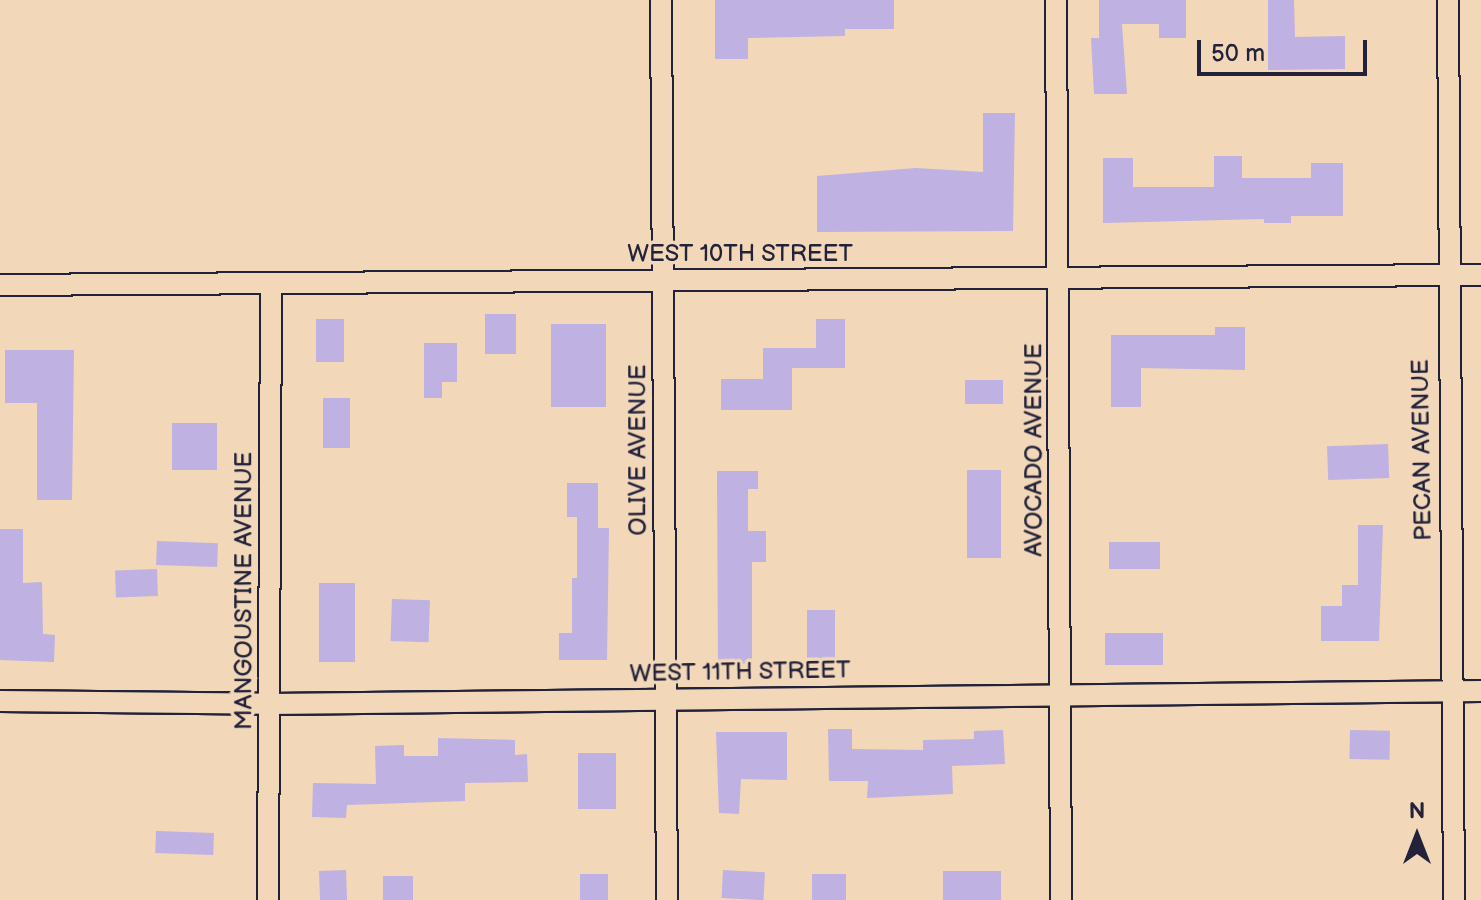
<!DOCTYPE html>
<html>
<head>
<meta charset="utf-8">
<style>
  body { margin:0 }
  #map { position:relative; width:1481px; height:900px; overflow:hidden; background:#f2d7b9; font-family:"Balsamiq Sans",sans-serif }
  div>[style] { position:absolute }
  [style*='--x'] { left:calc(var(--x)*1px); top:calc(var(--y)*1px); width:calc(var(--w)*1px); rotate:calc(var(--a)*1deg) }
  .building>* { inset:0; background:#bfb1e2; transform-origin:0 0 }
  .roads { filter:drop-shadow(2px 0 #22223b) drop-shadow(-2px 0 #22223b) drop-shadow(0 2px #22223b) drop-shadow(0 -2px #22223b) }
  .minor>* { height:20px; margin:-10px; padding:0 10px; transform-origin:10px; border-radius:10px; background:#f2d7b9 }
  span { translate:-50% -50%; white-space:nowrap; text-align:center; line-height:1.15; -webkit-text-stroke:7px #f2d7b9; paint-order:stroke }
  .street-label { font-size:24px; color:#22223b }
  .north { position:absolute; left:1377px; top:796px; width:80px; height:80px; -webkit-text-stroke:6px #f2d7b9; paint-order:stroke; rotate:0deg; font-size:22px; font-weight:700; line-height:32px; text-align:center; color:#22223b }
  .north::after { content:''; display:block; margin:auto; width:28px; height:36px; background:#22223b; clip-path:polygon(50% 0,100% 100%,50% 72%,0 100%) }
  .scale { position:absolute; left:1197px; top:40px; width:170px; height:36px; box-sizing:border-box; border:4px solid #22223b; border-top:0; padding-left:10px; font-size:24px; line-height:28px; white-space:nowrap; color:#22223b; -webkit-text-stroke:6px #f2d7b9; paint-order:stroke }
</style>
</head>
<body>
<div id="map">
  <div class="building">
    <div style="clip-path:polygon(715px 0,894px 0,894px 29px,845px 29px,845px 36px,748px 38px,748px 59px,715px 59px)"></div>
    <div style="clip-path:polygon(1099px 0,1186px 0,1186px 38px,1159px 38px,1159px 24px,1122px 24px,1127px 94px,1094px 94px,1091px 38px,1099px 38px)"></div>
    <div style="clip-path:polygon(1268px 0,1294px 0,1295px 37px,1345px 36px,1345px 69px,1268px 70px)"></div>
    <div style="clip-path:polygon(983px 113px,1015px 113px,1013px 231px,817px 232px,817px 176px,916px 168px,983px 172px)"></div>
    <div style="clip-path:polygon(1214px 156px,1242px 156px,1242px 178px,1311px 178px,1311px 163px,1343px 163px,1343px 216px,1291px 216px,1291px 223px,1264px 223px,1264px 219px,1103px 223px,1103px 158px,1133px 158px,1133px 187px,1214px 187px)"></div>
    <div style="left:485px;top:314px;width:31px;height:40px"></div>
    <div style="left:316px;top:319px;width:28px;height:43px"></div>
    <div style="clip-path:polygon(816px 319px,845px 319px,845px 368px,792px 368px,792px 410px,721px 410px,721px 379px,763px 379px,763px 348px,816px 348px)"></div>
    <div style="left:551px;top:324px;width:55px;height:83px"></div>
    <div style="clip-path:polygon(1215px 327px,1245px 327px,1245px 370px,1141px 368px,1141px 407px,1111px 407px,1111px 335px,1215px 335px)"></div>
    <div style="clip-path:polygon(424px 343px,457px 343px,457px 382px,442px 382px,442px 398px,424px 398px)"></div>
    <div style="clip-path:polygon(5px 350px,74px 350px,72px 500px,37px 500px,37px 403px,5px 403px)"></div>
    <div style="left:965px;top:380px;width:38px;height:24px"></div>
    <div style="left:323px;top:398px;width:27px;height:50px"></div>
    <div style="left:172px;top:423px;width:45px;height:47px"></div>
    <div style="left:1388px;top:444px;width:34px;height:61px;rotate:88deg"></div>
    <div style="left:967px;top:470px;width:34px;height:88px"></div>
    <div style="clip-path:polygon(717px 471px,758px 471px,758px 489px,748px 489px,748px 531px,766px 531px,766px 562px,752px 562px,752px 664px,718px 664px)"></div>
    <div style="clip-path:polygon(567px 483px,598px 483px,598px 528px,609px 528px,607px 660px,559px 660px,559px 633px,572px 633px,572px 578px,577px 578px,577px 517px,567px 517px)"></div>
    <div style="clip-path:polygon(1358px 525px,1383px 525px,1379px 641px,1321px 641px,1321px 606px,1342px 606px,1342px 585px,1358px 585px)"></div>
    <div style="clip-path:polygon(0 529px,23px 529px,23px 583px,42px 582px,43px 634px,55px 635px,54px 662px,0 660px)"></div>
    <div style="left:157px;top:541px;width:61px;height:24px;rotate:2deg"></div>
    <div style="left:1109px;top:542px;width:51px;height:27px"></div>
    <div style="left:157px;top:569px;width:27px;height:42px;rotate:88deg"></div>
    <div style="left:319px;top:583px;width:36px;height:79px"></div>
    <div style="left:392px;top:599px;width:38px;height:42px;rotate:2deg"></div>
    <div style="left:807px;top:610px;width:28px;height:52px"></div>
    <div style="left:1105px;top:633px;width:58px;height:32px"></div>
    <div style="clip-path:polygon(828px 729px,852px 729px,852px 749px,923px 750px,923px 740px,974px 739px,974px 731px,1003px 730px,1005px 764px,952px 766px,953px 794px,867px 798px,868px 781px,829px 781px)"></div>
    <div style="left:1350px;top:730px;width:40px;height:29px;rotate:1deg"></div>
    <div style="clip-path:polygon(716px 732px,787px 732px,787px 780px,741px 779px,739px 814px,719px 813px)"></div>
    <div style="clip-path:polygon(438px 738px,515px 740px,515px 755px,527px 754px,528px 782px,465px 783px,465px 801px,347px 805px,346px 818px,312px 817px,313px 783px,376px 784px,375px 746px,404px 745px,404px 756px,438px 756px)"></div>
    <div style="left:578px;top:753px;width:38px;height:56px"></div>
    <div style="left:156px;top:831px;width:58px;height:22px;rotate:2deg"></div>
    <div style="left:346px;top:870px;width:30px;height:27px;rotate:88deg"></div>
    <div style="left:723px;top:870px;width:42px;height:28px;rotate:3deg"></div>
    <div style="left:943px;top:871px;width:58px;height:29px"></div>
    <div style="left:580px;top:874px;width:28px;height:26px"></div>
    <div style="left:812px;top:874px;width:34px;height:26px"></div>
    <div style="left:383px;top:876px;width:30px;height:24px"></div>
  </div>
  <div class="roads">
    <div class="minor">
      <div style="--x:661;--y:0;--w:900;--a:89.62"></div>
      <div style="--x:1056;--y:0;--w:900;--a:89.68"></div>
      <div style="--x:1448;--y:0;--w:900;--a:89.62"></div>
      <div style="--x:0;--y:285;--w:1481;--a:-0.39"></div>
      <div style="--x:0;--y:701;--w:270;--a:0.6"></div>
      <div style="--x:270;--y:704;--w:1211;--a:-0.62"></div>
      <div style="--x:268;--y:900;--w:617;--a:-89.72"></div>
    </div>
  </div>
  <div class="street-label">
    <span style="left:740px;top:254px">WEST 10TH STREET</span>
    <span style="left:638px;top:450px;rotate:-90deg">OLIVE AVENUE</span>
    <span style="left:1034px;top:450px;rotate:-90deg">AVOCADO AVENUE</span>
    <span style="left:1422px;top:450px;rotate:-91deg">PECAN AVENUE</span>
    <span style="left:244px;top:591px;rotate:-90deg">MANGOUSTINE AVENUE</span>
    <span style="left:740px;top:672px;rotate:-1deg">WEST 11TH STREET</span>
  </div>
  <div class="north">N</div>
  <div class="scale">50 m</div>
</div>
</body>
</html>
